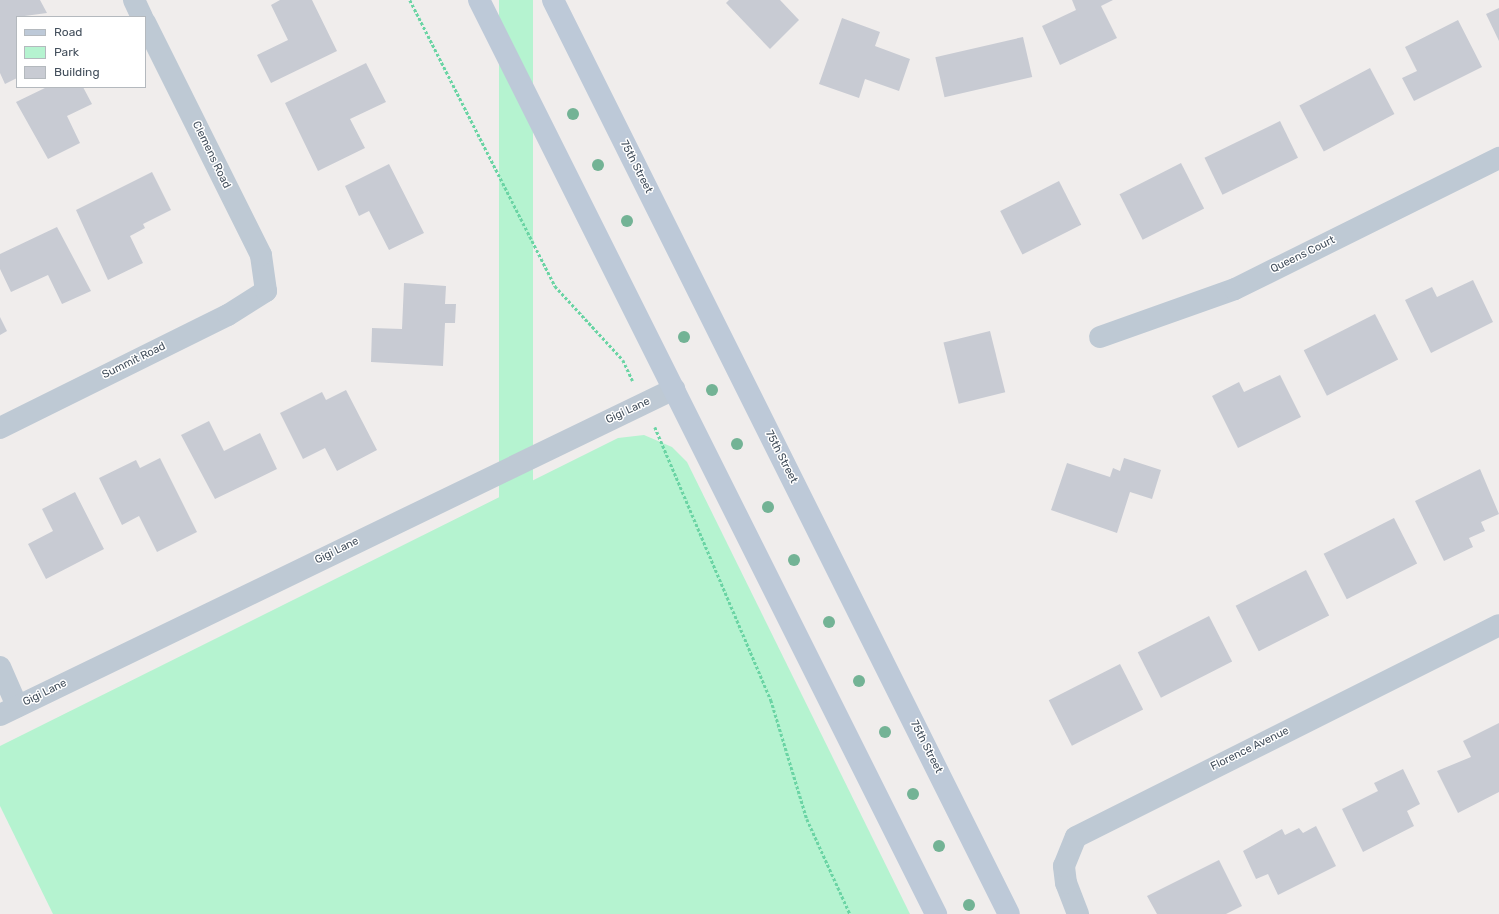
<!DOCTYPE html>
<html>
<head>
<meta charset="utf-8">
<style>
  body { margin:0 }
  #map { position:relative; width:1499px; height:914px; overflow:hidden; background:#f0edec; font-family:Rubik,sans-serif }
  div>[style] { position:absolute }
  [style*='--x'] { left:calc(var(--x)*1px); top:calc(var(--y)*1px); width:calc(var(--w)*1px); rotate:calc(var(--a)*1deg) }
  .green>* { inset:0; background:#b5f3d0; transform-origin:0 0 }
  .building>* { inset:0; background:#c8cbd3; transform-origin:0 0 }
  .path>* { height:2.5px; margin-top:-1.25px; transform-origin:0; background:repeating-linear-gradient(90deg,#6ad4a4 0 3px,transparent 0 5px) }
  .minor>* { height:22px; margin:-11px; padding:0 11px; transform-origin:11px; border-radius:11px; background:#bec9d4 }
  .secondary>* { height:22px; margin:-11px; padding:0 11px; transform-origin:11px; border-radius:11px; background:#bdc9d8 }
  .trees>* { width:12px; height:12px; margin:-6px; border-radius:50%; background:#73b395 }
  span { translate:-50% -50%; white-space:nowrap; text-align:center; line-height:1.15; -webkit-text-stroke:3px #fff; paint-order:stroke }
  .street-label { font-size:11px; color:#434f5c }
  .legend { position:absolute; left:16px; top:16px; width:130px; height:72px; box-sizing:border-box; background:#fff; border:1px solid #b4b9be; margin:0; padding:5px 7px; list-style:none; font-size:12px; color:#434f5c }
  .legend li { display:flex; align-items:center; gap:8px; height:20px }
  .legend b { width:20px; border:1px solid #b4b9be }
</style>
</head>
<body>
<div id="map">
  <div class="green">
    <div style="left:499px;top:0;width:34px;height:1021px"></div>
    <div style="clip-path:polygon(644px 435px,672px 447px,687px 462px,910px 914px,53px 914px,0 806px,0 746px,618px 438px)"></div>
  </div>
  <div class="building">
    <div style="clip-path:polygon(0 0,40px 0,47px 13px,17px 17px,17px 78px,5px 84px,0 73px)"></div>
    <div style="clip-path:polygon(280px 0,312px 0,337px 51px,271px 83px,257px 55px,288px 40px,271px 5px)"></div>
    <div style="clip-path:polygon(729px 0,780px 0,799px 20px,770px 49px,726px 3px)"></div>
    <div style="clip-path:polygon(1072px 0,1113px 0,1101px 6px,1117px 38px,1060px 65px,1042px 26px,1076px 10px)"></div>
    <div style="clip-path:polygon(1499px 8px,1499px 41px,1486px 14px)"></div>
    <div style="clip-path:polygon(842px 18px,880px 32px,875px 46px,910px 59px,899px 91px,865px 79px,859px 98px,819px 84px)"></div>
    <div style="clip-path:polygon(1458px 20px,1482px 67px,1414px 101px,1402px 78px,1417px 71px,1405px 47px)"></div>
    <div style="left:1023px;top:37px;width:41px;height:90px;rotate:77deg"></div>
    <div style="clip-path:polygon(366px 63px,386px 102px,350px 119px,365px 148px,318px 171px,285px 103px)"></div>
    <div style="left:1370px;top:68px;width:52px;height:80px;rotate:62deg"></div>
    <div style="clip-path:polygon(47px 87px,83px 87px,92px 104px,67px 116px,80px 143px,48px 159px,16px 102px)"></div>
    <div style="left:1280px;top:121px;width:41px;height:84px;rotate:64deg"></div>
    <div style="left:1181px;top:163px;width:51px;height:69px;rotate:63deg"></div>
    <div style="clip-path:polygon(389px 164px,424px 233px,389px 250px,369px 211px,359px 216px,345px 186px)"></div>
    <div style="clip-path:polygon(152px 172px,171px 210px,143px 224px,145px 228px,130px 236px,143px 263px,108px 280px,76px 210px)"></div>
    <div style="left:1059px;top:181px;width:49px;height:66px;rotate:63deg"></div>
    <div style="clip-path:polygon(57px 227px,91px 291px,62px 304px,48px 275px,11px 292px,0 269px,0 254px)"></div>
    <div style="clip-path:polygon(1473px 280px,1493px 322px,1431px 353px,1405px 300px,1432px 287px,1437px 297px)"></div>
    <div style="clip-path:polygon(404px 283px,446px 286px,445px 304px,456px 304px,455px 323px,445px 323px,443px 366px,371px 362px,372px 328px,402px 329px)"></div>
    <div style="left:1375px;top:314px;width:51px;height:80px;rotate:63deg"></div>
    <div style="clip-path:polygon(0 317px,7px 331px,0 335px)"></div>
    <div style="left:990px;top:331px;width:63px;height:48px;rotate:76deg"></div>
    <div style="clip-path:polygon(1280px 375px,1301px 417px,1238px 448px,1212px 396px,1239px 382px,1244px 392px)"></div>
    <div style="clip-path:polygon(346px 390px,377px 450px,337px 471px,325px 448px,303px 459px,280px 413px,322px 392px,326px 400px)"></div>
    <div style="clip-path:polygon(209px 421px,224px 451px,260px 433px,277px 469px,215px 499px,181px 435px)"></div>
    <div style="clip-path:polygon(160px 458px,197px 532px,157px 552px,139px 516px,122px 525px,99px 478px,136px 460px,140px 468px)"></div>
    <div style="clip-path:polygon(1124px 458px,1161px 470px,1152px 499px,1130px 492px,1117px 533px,1051px 510px,1067px 463px,1110px 477px,1113px 468px,1120px 471px)"></div>
    <div style="clip-path:polygon(1480px 469px,1499px 514px,1481px 522px,1485px 531px,1469px 538px,1473px 547px,1444px 561px,1415px 501px)"></div>
    <div style="clip-path:polygon(75px 492px,104px 549px,46px 579px,28px 544px,53px 531px,42px 509px)"></div>
    <div style="left:1394px;top:518px;width:51px;height:79px;rotate:63deg"></div>
    <div style="left:1306px;top:570px;width:51px;height:79px;rotate:63deg"></div>
    <div style="left:1209px;top:616px;width:51px;height:80px;rotate:63deg"></div>
    <div style="left:1120px;top:664px;width:51px;height:80px;rotate:63deg"></div>
    <div style="clip-path:polygon(1499px 723px,1499px 792px,1458px 813px,1437px 771px,1471px 757px,1463px 741px)"></div>
    <div style="clip-path:polygon(1403px 769px,1420px 804px,1407px 811px,1414px 826px,1363px 852px,1342px 809px,1378px 791px,1374px 783px)"></div>
    <div style="clip-path:polygon(1316px 826px,1336px 866px,1278px 895px,1268px 874px,1256px 879px,1243px 851px,1282px 829px,1285px 835px,1299px 828px,1303px 833px)"></div>
    <div style="clip-path:polygon(1219px 860px,1242px 906px,1226px 914px,1157px 914px,1147px 896px)"></div>
  </div>
  <div class="path">
    <div style="--x:410;--y:0;--w:321;--a:63.1"></div>
    <div style="--x:555;--y:286;--w:100;--a:47.4"></div>
    <div style="--x:623;--y:360;--w:23;--a:65"></div>
    <div style="--x:655;--y:427;--w:297;--a:67"></div>
    <div style="--x:771;--y:700;--w:124;--a:73.2"></div>
    <div style="--x:807;--y:819;--w:104;--a:65.6"></div>
  </div>
  <div class="minor">
    <div style="--x:134;--y:0;--w:19;--a:65"></div>
    <div style="--x:1100;--y:337;--w:143;--a:-19.6"></div>
    <div style="--x:1235;--y:289;--w:295;--a:-26.4"></div>
    <div style="--x:0;--y:428;--w:254;--a:-26.4"></div>
    <div style="--x:228;--y:315;--w:45;--a:-32.3"></div>
    <div style="--x:266;--y:291;--w:36;--a:-98"></div>
    <div style="--x:261;--y:255;--w:260;--a:-116.5"></div>
    <div style="--x:0;--y:667;--w:43;--a:66.4"></div>
    <div style="--x:0;--y:715;--w:749;--a:-25.81"></div>
    <div style="--x:1078;--y:914;--w:33;--a:-111"></div>
    <div style="--x:1066;--y:883;--w:17;--a:-97"></div>
    <div style="--x:1064;--y:866;--w:31;--a:-68"></div>
    <div style="--x:1076;--y:837;--w:473;--a:-26.6"></div>
  </div>
  <div class="secondary">
    <div style="--x:479;--y:0;--w:1022;--a:63.43"></div>
    <div style="--x:553;--y:0;--w:1021;--a:63.49"></div>
  </div>
  <div class="trees">
    <div style="left:573px;top:114px"></div>
    <div style="left:598px;top:165px"></div>
    <div style="left:627px;top:221px"></div>
    <div style="left:684px;top:337px"></div>
    <div style="left:712px;top:390px"></div>
    <div style="left:737px;top:444px"></div>
    <div style="left:768px;top:507px"></div>
    <div style="left:794px;top:560px"></div>
    <div style="left:829px;top:622px"></div>
    <div style="left:859px;top:681px"></div>
    <div style="left:885px;top:732px"></div>
    <div style="left:913px;top:794px"></div>
    <div style="left:939px;top:846px"></div>
    <div style="left:969px;top:905px"></div>
  </div>
  <div class="street-label">
    <span style="left:211px;top:155px;rotate:64deg">Clemens Road</span>
    <span style="left:636px;top:167px;rotate:63deg">75th Street</span>
    <span style="left:1303px;top:255px;rotate:-26deg">Queens Court</span>
    <span style="left:134px;top:361px;rotate:-26deg">Summit Road</span>
    <span style="left:628px;top:411px;rotate:-25deg">Gigi Lane</span>
    <span style="left:781px;top:457px;rotate:63deg">75th Street</span>
    <span style="left:337px;top:551px;rotate:-26deg">Gigi Lane</span>
    <span style="left:45px;top:693px;rotate:-26deg">Gigi Lane</span>
    <span style="left:926px;top:747px;rotate:63deg">75th Street</span>
    <span style="left:1250px;top:749px;rotate:-26deg">Florence Avenue</span>
  </div>
  <ul class="legend">
  <li><b style="height:5px;background:#bdc9d8"></b>Road</li>
  <li><b style="height:11px;background:#b5f3d0"></b>Park</li>
  <li><b style="height:11px;background:#c8cbd3"></b>Building</li>
  </ul>
</div>
</body>
</html>
